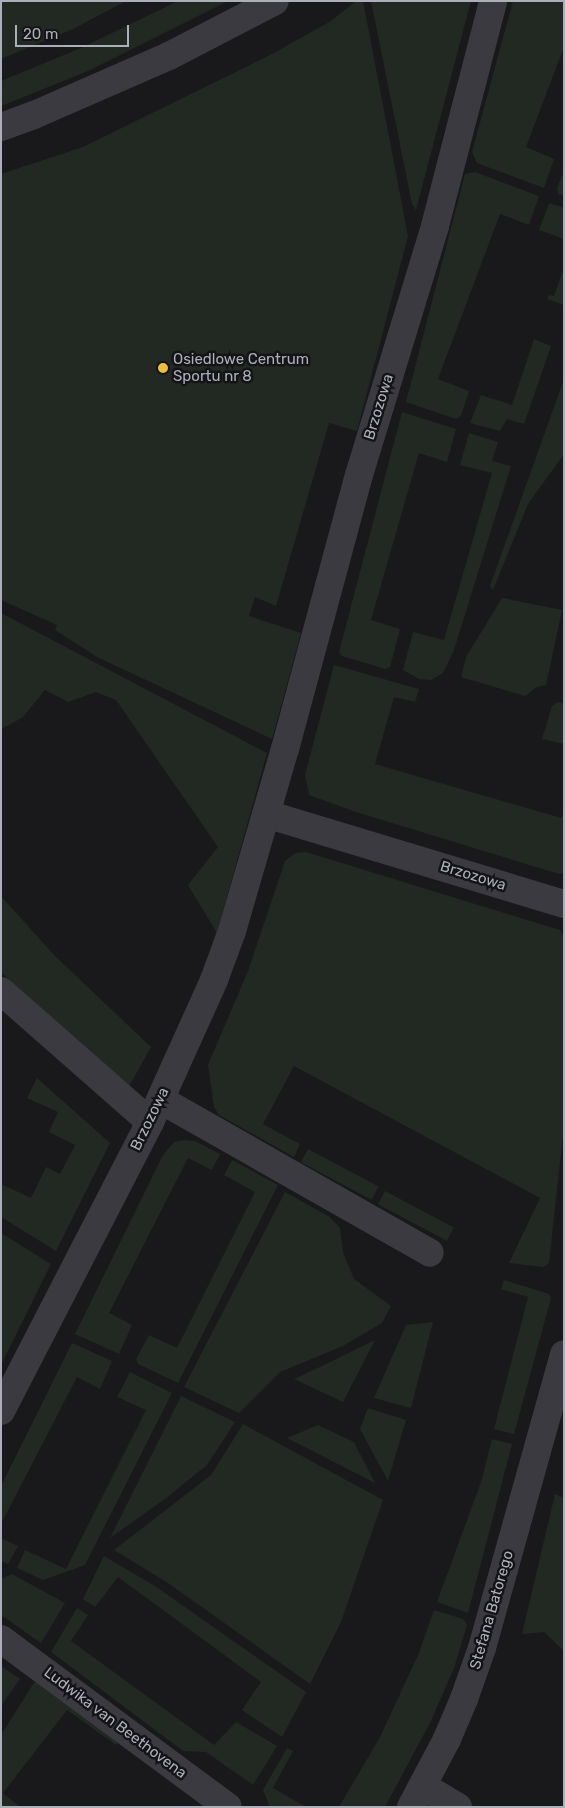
<!DOCTYPE html>
<html>
<head>
<meta charset="utf-8">
<style>
  body { margin:0 }
  #map { position:relative; width:565px; height:1808px; overflow:hidden; background:#19191b; font-family:Rubik,sans-serif }
  div>[style] { position:absolute }
  [style*='--x'] { left:calc(var(--x)*1px); top:calc(var(--y)*1px); width:calc(var(--w)*1px); rotate:calc(var(--a)*1deg) }
  .green>* { inset:0; background:#212922; transform-origin:0 0 }
  .minor>* { height:28px; margin:-14px; padding:0 14px; transform-origin:14px; border-radius:14px; background:#3a3a40 }
  .dots>* { width:14px; height:14px; translate:-50% -50%; box-sizing:border-box; border:2px solid #141416; border-radius:50% }
  span { translate:-50% -50%; white-space:nowrap; text-align:center; line-height:1.15; -webkit-text-stroke:5px #141416; paint-order:stroke }
  .poi-label { font-size:15px; color:#acafba }
  .left { translate:0 -50%; text-align:left }
  .street-label { font-size:15px; color:#acafba }
  .frame { position:absolute; inset:0; border:2px solid #acafba; pointer-events:none }
  .scale { position:absolute; left:15px; top:25px; width:114px; height:22px; box-sizing:border-box; border:2px solid #acafba; border-top:0; padding-left:6px; font-size:15px; line-height:18px; white-space:nowrap; color:#acafba; -webkit-text-stroke:4px #141416; paint-order:stroke }
</style>
</head>
<body>
<div id="map">
  <div class="green">
    <div style="clip-path:polygon(1px 1px,126px 1px,73px 29px,1px 59px)"></div>
    <div style="clip-path:polygon(178px 1px,228px 1px,88px 71px,1px 106px,1px 81px,81px 48px)"></div>
    <div style="clip-path:polygon(356px 1px,363px 1px,408px 236px,357px 431px,329px 423px,276px 606px,255px 597px,249px 616px,301px 633px,272px 739px,97px 657px,55px 630px,57px 625px,1px 600px,1px 174px,83px 147px,270px 55px,331px 21px)"></div>
    <div style="clip-path:polygon(371px 1px,471px 1px,416px 210px,412px 204px)"></div>
    <div style="clip-path:polygon(513px 1px,564px 1px,564px 47px,526px 147px,554px 159px,544px 188px,477px 163px,472px 152px)"></div>
    <div style="clip-path:polygon(564px 171px,564px 196px,558px 194px,557px 188px)"></div>
    <div style="clip-path:polygon(475px 172px,539px 196px,529px 225px,500px 214px,438px 379px,469px 391px,461px 416px,456px 419px,406px 402px,465px 174px)"></div>
    <div style="clip-path:polygon(549px 203px,564px 208px,564px 239px,539px 230px)"></div>
    <div style="clip-path:polygon(564px 268px,564px 305px,547px 299px,549px 295px,554px 296px)"></div>
    <div style="clip-path:polygon(534px 339px,551px 346px,524px 424px,507px 419px,500px 431px,470px 423px,481px 395px,512px 405px)"></div>
    <div style="clip-path:polygon(564px 379px,564px 454px,528px 504px,493px 590px,490px 586px)"></div>
    <div style="clip-path:polygon(402px 412px,456px 429px,447px 462px,419px 453px,371px 620px,400px 629px,390px 667px,385px 669px,342px 656px,339px 652px)"></div>
    <div style="clip-path:polygon(469px 433px,498px 442px,492px 461px,511px 466px,454px 650px,443px 673px,431px 680px,419px 679px,403px 670px,413px 632px,444px 640px,492px 473px,460px 465px)"></div>
    <div style="clip-path:polygon(502px 598px,562px 610px,546px 685px,537px 687px,525px 696px,461px 677px,466px 657px)"></div>
    <div style="clip-path:polygon(1px 613px,267px 753px,217px 933px,188px 885px,218px 847px,116px 700px,96px 692px,68px 702px,45px 690px,22px 718px,1px 729px)"></div>
    <div style="clip-path:polygon(334px 665px,419px 689px,415px 702px,394px 697px,375px 764px,561px 818px,564px 812px,564px 873px,559px 874px,356px 812px,309px 795px,305px 775px)"></div>
    <div style="clip-path:polygon(558px 702px,564px 704px,564px 744px,542px 739px,552px 706px)"></div>
    <div style="clip-path:polygon(306px 852px,560px 930px,564px 937px,564px 1125px,549px 1263px,543px 1267px,509px 1263px,540px 1198px,294px 1066px,263px 1124px,300px 1144px,294px 1157px,219px 1115px,214px 1107px,208px 1065px,248px 971px,285px 861px,295px 853px)"></div>
    <div style="clip-path:polygon(1px 896px,54px 955px,151px 1047px,127px 1090px,1px 972px)"></div>
    <div style="clip-path:polygon(37px 1078px,110px 1143px,56px 1251px,1px 1217px,1px 1184px,31px 1198px,46px 1167px,60px 1174px,75px 1145px,49px 1132px,58px 1112px,27px 1098px)"></div>
    <div style="clip-path:polygon(184px 1140px,195px 1141px,220px 1154px,212px 1170px,188px 1158px,109px 1313px,132px 1325px,119px 1354px,75px 1334px,163px 1155px,174px 1142px)"></div>
    <div style="left:308px;top:1149px;width:80px;height:15px;rotate:28deg"></div>
    <div style="clip-path:polygon(232px 1160px,278px 1185px,178px 1383px,138px 1364px,136px 1359px,149px 1335px,177px 1348px,255px 1192px,224px 1175px)"></div>
    <div style="left:385px;top:1191px;width:78px;height:15px;rotate:28deg"></div>
    <div style="clip-path:polygon(285px 1192px,330px 1217px,340px 1228px,343px 1252px,354px 1279px,391px 1306px,382px 1323px,343px 1346px,280px 1372px,239px 1413px,184px 1387px)"></div>
    <div style="clip-path:polygon(1px 1233px,51px 1264px,1px 1365px)"></div>
    <div style="clip-path:polygon(504px 1280px,549px 1294px,551px 1298px,514px 1434px,494px 1429px,528px 1297px,501px 1289px)"></div>
    <div style="clip-path:polygon(433px 1322px,411px 1408px,374px 1398px,406px 1325px)"></div>
    <div style="clip-path:polygon(375px 1340px,343px 1402px,294px 1379px,322px 1366px)"></div>
    <div style="clip-path:polygon(72px 1343px,112px 1361px,100px 1389px,77px 1377px,1px 1524px,1px 1486px)"></div>
    <div style="clip-path:polygon(130px 1372px,172px 1393px,85px 1565px,43px 1580px,17px 1568px,25px 1550px,66px 1569px,146px 1410px,117px 1397px)"></div>
    <div style="clip-path:polygon(181px 1396px,235px 1422px,207px 1465px,165px 1499px,110px 1538px)"></div>
    <div style="clip-path:polygon(368px 1408px,406px 1420px,388px 1481px,360px 1429px)"></div>
    <div style="clip-path:polygon(243px 1424px,383px 1500px,341px 1622px,310px 1684px,168px 1583px,114px 1550px,211px 1475px)"></div>
    <div style="clip-path:polygon(318px 1425px,354px 1442px,375px 1483px,287px 1438px)"></div>
    <div style="clip-path:polygon(492px 1439px,512px 1444px,468px 1613px,437px 1602px,481px 1482px)"></div>
    <div style="clip-path:polygon(555px 1494px,564px 1498px,564px 1651px,544px 1632px,522px 1634px)"></div>
    <div style="clip-path:polygon(1px 1538px,18px 1546px,8px 1564px,1px 1561px)"></div>
    <div style="clip-path:polygon(104px 1556px,155px 1586px,306px 1692px,282px 1737px,242px 1710px,261px 1682px,118px 1577px,95px 1607px,83px 1599px)"></div>
    <div style="clip-path:polygon(12px 1574px,65px 1603px,41px 1643px,1px 1615px,1px 1579px)"></div>
    <div style="clip-path:polygon(77px 1608px,88px 1615px,71px 1641px,214px 1745px,236px 1722px,277px 1746px,253px 1785px,206px 1752px,183px 1751px,51px 1652px)"></div>
    <div style="clip-path:polygon(434px 1610px,463px 1619px,467px 1625px,454px 1668px,431px 1721px,385px 1807px,339px 1807px,380px 1737px,419px 1653px)"></div>
    <div style="clip-path:polygon(1px 1666px,20px 1679px,1px 1706px)"></div>
    <div style="clip-path:polygon(37px 1678px,120px 1739px,116px 1745px,67px 1710px,3px 1793px,20px 1807px,1px 1807px,1px 1735px)"></div>
    <div style="clip-path:polygon(287px 1748px,293px 1751px,273px 1788px,306px 1807px,270px 1807px,263px 1790px)"></div>
  </div>
  <div class="minor">
    <div style="--x:1;--y:127;--w:35;--a:-20"></div>
    <div style="--x:34;--y:115;--w:147;--a:-23.6"></div>
    <div style="--x:169;--y:56;--w:119;--a:-27.4"></div>
    <div style="--x:266;--y:814;--w:311;--a:16.8"></div>
    <div style="--x:1;--y:991;--w:198;--a:41.3"></div>
    <div style="--x:161;--y:1100;--w:309;--a:29.6"></div>
    <div style="--x:1;--y:1411;--w:325;--a:-62.7"></div>
    <div style="--x:150;--y:1122;--w:156;--a:-65.7"></div>
    <div style="--x:214;--y:980;--w:52;--a:-69.8"></div>
    <div style="--x:232;--y:931;--w:190;--a:-73.8"></div>
    <div style="--x:285;--y:749;--w:284;--a:-74.9"></div>
    <div style="--x:359;--y:475;--w:260;--a:-73"></div>
    <div style="--x:435;--y:226;--w:232;--a:-75.5"></div>
    <div style="--x:1;--y:1639;--w:282;--a:36.5"></div>
    <div style="--x:423;--y:1786;--w:41;--a:31"></div>
    <div style="--x:411;--y:1807;--w:77;--a:-62.1"></div>
    <div style="--x:447;--y:1739;--w:43;--a:-67"></div>
    <div style="--x:464;--y:1699;--w:54;--a:-70.6"></div>
    <div style="--x:482;--y:1648;--w:305;--a:-74.4"></div>
  </div>
  <div class="dots">
    <div style="left:163px;top:368px;background:#ebc041"></div>
  </div>
  <div class="poi-label">
    <span class="left" style="left:173px;top:368px">Osiedlowe Centrum<br>Sportu nr 8</span>
  </div>
  <div class="street-label">
    <span style="left:379px;top:407px;rotate:-73deg">Brzozowa</span>
    <span style="left:473px;top:876px;rotate:17deg">Brzozowa</span>
    <span style="left:150px;top:1119px;rotate:-64deg">Brzozowa</span>
    <span style="left:492px;top:1610px;rotate:-74deg">Stefana Batorego</span>
    <span style="left:115px;top:1723px;rotate:37deg">Ludwika van Beethovena</span>
  </div>
  <div class="frame"></div>
  <div class="scale">20 m</div>
</div>
</body>
</html>
